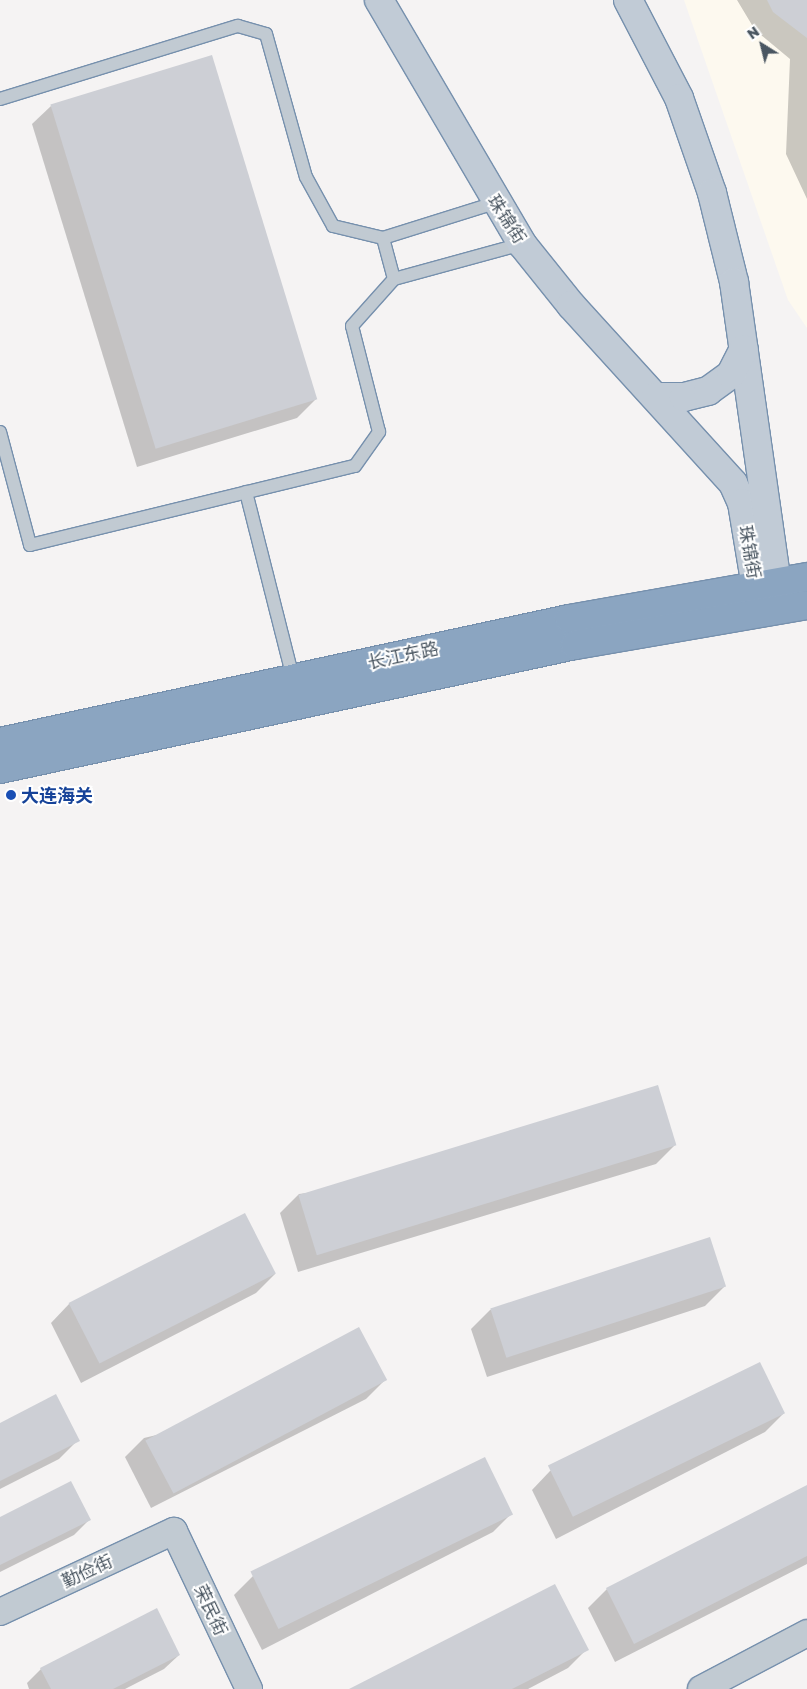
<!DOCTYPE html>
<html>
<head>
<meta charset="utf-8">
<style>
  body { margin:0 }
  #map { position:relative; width:807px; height:1689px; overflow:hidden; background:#f5f3f3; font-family:"Golos Text","Noto Sans SC",sans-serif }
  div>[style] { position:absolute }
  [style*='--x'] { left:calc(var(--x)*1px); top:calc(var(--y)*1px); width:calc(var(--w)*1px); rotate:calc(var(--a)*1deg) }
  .commercial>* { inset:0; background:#fdf9ef }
  .shadow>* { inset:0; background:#0003 }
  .building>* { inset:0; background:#cdcfd5; transform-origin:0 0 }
  .roads { filter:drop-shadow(1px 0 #7690ad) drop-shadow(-1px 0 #7690ad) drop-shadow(0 1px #7690ad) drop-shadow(0 -1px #7690ad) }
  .lane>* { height:12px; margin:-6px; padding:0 6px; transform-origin:6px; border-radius:6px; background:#c1cad2 }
  .street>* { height:26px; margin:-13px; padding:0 13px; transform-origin:13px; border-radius:13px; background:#c1cad2 }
  .secondary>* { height:28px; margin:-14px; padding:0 14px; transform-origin:14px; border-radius:14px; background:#c1cbd6 }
  .highway>* { height:28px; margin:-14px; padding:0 14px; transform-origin:14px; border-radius:14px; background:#8ba5c1 }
  .dots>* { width:14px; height:14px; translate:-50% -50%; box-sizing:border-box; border:2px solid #fff; border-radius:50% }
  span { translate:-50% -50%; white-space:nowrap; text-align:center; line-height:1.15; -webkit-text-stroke:4px #fff; paint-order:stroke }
  .street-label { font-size:18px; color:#4a5661 }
  .transit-label { font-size:18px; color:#164399; font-weight:700 }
  .left { translate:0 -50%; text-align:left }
  .north { position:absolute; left:737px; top:20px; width:50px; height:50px; -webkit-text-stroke:4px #fff; paint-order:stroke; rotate:324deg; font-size:14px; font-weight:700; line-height:20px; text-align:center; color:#4a5661 }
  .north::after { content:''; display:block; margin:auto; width:18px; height:22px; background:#4a5661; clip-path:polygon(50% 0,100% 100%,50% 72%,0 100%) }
</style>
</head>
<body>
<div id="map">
  <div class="commercial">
    <div style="clip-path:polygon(684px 0,807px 0,807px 328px,788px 300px)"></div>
  </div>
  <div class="shadow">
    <div style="clip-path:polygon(737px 0,807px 0,807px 199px,786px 154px,790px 59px,755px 30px)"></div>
    <div style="clip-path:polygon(51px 106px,316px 399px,297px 418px,137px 467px,32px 124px)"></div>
    <div style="clip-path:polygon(675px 1145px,656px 1164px,298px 1272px,280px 1213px,299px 1194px)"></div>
    <div style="clip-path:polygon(245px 1215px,275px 1274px,256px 1293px,81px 1383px,51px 1323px,69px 1304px)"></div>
    <div style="clip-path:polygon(709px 1239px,724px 1287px,705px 1306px,487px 1377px,471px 1329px,490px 1310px)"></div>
    <div style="clip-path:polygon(759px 1364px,784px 1413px,765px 1432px,556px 1539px,532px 1490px,550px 1471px)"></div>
    <div style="clip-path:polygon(385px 1380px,366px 1399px,151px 1508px,125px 1457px,144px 1438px)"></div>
    <div style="clip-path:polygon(0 1424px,78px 1440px,59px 1459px,0 1489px)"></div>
    <div style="clip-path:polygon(807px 1486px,807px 1564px,615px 1662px,588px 1608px,607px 1589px)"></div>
    <div style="clip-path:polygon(512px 1513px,493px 1532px,262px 1650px,234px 1595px,253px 1576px)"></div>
    <div style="clip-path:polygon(0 1518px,89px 1520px,74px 1535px,0 1572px)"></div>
    <div style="clip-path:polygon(587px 1649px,568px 1668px,528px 1689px,352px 1689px)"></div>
    <div style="clip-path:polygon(179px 1655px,164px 1669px,125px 1689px,29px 1689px,27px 1683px,41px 1669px)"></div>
  </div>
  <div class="building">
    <div style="clip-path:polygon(767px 0,807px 0,807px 38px,773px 12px)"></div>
    <div style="left:212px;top:55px;width:360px;height:169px;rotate:73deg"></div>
    <div style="left:658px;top:1085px;width:63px;height:376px;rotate:73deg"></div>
    <div style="left:245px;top:1213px;width:68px;height:198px;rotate:63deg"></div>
    <div style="left:710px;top:1237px;width:52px;height:231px;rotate:72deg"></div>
    <div style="left:359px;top:1327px;width:60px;height:242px;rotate:62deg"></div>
    <div style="left:760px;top:1362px;width:57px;height:236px;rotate:64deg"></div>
    <div style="clip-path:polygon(56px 1394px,80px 1441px,0 1481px,0 1423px)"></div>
    <div style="left:485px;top:1457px;width:64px;height:261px;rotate:64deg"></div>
    <div style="clip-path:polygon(71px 1481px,91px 1520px,0 1565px,0 1517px)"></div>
    <div style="clip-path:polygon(807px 1485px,807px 1556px,634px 1644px,606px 1588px)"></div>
    <div style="clip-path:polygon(555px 1584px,589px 1650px,512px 1689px,349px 1689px)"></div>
    <div style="clip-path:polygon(157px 1608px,180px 1655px,113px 1689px,51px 1689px,40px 1668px)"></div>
  </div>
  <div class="roads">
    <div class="lane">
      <div style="--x:0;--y:99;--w:249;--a:-17.1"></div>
      <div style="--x:238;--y:26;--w:29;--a:16"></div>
      <div style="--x:266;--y:34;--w:148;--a:74.4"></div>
      <div style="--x:306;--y:177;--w:56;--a:61.1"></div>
      <div style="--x:333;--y:226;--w:51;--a:13.5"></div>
      <div style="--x:383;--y:238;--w:117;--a:-17.4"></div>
      <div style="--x:394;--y:279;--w:133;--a:-15.3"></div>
      <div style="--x:0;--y:432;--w:117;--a:75.1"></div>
      <div style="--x:30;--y:545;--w:334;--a:-13.7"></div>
      <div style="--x:355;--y:466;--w:42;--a:-54.8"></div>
      <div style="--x:379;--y:432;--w:109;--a:-104.3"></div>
      <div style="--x:352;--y:326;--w:63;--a:-48.2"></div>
      <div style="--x:394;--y:279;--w:42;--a:-105"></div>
      <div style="--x:246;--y:492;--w:192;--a:75.8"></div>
    </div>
    <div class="street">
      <div style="--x:0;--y:1612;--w:192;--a:-25"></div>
      <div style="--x:174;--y:1531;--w:175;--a:64.6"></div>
      <div style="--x:701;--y:1689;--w:120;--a:-27.8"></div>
    </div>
    <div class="secondary">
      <div style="--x:379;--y:0;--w:283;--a:59.6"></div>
      <div style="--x:522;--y:244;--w:78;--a:51.2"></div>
      <div style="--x:571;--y:305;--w:241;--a:47.7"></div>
      <div style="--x:733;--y:483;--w:22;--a:66"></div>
      <div style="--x:742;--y:503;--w:85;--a:80.5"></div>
      <div style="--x:756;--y:587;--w:22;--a:43"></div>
      <div style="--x:628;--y:0;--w:110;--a:62.5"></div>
      <div style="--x:679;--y:98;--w:101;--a:70.8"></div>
      <div style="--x:712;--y:193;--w:92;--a:76.1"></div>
      <div style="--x:734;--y:282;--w:328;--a:81.9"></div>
      <div style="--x:656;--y:397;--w:28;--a:0"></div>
      <div style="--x:684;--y:397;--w:25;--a:-14"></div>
      <div style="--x:708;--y:391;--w:29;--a:-36"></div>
      <div style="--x:731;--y:374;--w:28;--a:-63"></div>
    </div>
    <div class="highway">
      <div style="--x:0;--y:742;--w:582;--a:-12.2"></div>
      <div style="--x:569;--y:619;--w:242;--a:-10"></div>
      <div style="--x:0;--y:769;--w:588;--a:-12.17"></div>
      <div style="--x:575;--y:645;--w:235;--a:-9.8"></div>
    </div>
  </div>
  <div class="dots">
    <div style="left:11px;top:795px;background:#1a4fb4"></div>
  </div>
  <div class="street-label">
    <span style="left:507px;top:219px;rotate:57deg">珠锦街</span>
    <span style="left:750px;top:552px;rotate:80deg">珠锦街</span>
    <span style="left:403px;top:655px;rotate:-12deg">长江东路</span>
    <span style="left:87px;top:1571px;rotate:-25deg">勤俭街</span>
    <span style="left:211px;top:1610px;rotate:65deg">荣民街</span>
  </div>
  <div class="transit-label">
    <span class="left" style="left:21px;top:795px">大连海关</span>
  </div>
  <div class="north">N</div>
</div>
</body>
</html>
